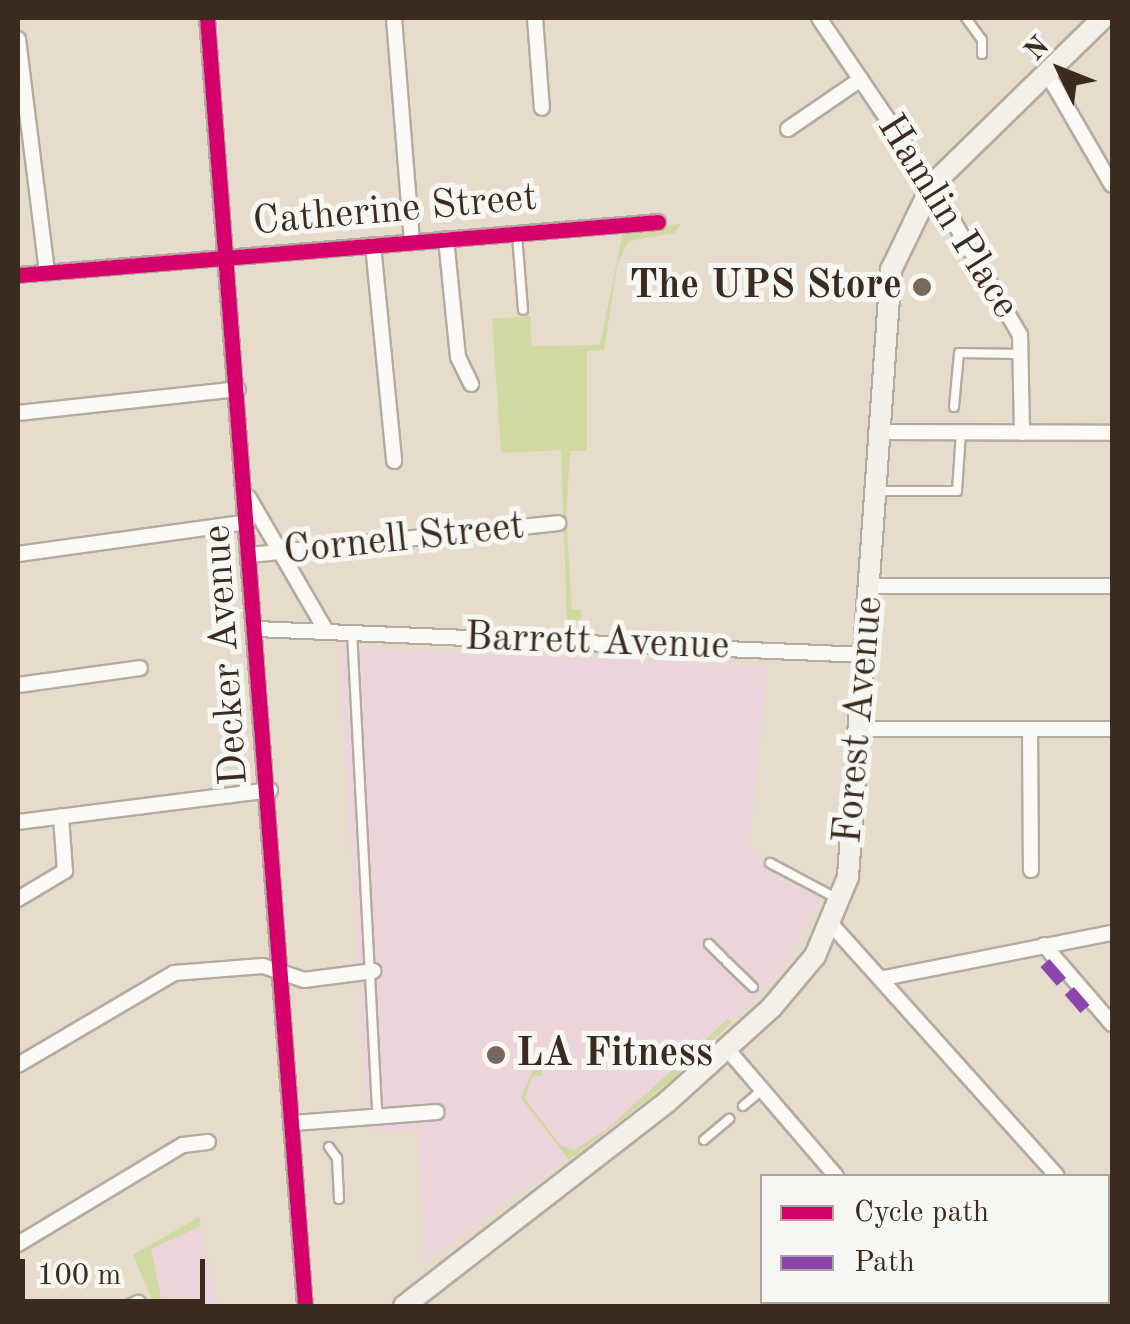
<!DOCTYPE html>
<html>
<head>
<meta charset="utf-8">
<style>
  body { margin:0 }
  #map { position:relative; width:1130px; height:1324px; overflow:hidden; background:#e7dccc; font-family:"Old Standard TT",serif }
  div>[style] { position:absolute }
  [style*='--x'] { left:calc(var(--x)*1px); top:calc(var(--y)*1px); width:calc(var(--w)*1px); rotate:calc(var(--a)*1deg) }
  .built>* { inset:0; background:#ecd5da }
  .green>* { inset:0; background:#cfd9a1 }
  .roads { filter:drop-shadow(2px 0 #b4aba0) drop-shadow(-2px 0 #b4aba0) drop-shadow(0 2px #b4aba0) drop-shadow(0 -2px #b4aba0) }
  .service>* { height:8px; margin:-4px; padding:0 4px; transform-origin:4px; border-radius:4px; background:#fbfaf7 }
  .minor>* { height:14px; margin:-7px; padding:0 7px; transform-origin:7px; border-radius:7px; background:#fbfaf7 }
  .secondary>* { height:20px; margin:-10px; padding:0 10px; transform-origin:10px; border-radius:10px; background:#f3f0e9 }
  .quiet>* { height:12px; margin-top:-6px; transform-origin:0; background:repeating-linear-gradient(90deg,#8e44ad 0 25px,transparent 0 37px) }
  .cycleway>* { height:15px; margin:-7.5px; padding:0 7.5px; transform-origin:7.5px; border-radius:7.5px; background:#d6006c }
  .dots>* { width:28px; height:28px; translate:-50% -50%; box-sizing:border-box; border:5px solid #f6f6f2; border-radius:50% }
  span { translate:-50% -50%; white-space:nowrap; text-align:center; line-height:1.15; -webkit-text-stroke:10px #f6f6f2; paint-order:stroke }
  .street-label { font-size:40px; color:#3b2a1e }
  .poi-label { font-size:40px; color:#3b2a1e; font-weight:700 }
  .right { translate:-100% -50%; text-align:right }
  .left { translate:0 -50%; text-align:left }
  .frame { position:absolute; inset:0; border:20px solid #3b2a1e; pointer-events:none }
  .legend { position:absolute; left:760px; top:1174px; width:350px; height:130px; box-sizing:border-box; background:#f6f6f2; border:2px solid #aba49d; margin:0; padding:12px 18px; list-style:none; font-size:30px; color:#3b2a1e }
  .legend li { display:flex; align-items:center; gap:20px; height:50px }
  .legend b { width:50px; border:2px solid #aba49d }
  .north { position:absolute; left:1010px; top:20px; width:100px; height:100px; -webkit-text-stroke:8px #f6f6f2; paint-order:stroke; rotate:313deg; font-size:28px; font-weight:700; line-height:40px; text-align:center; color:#3b2a1e }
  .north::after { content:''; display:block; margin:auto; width:35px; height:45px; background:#3b2a1e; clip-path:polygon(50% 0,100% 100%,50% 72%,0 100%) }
  .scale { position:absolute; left:20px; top:1259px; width:185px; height:45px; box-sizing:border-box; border:5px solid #3b2a1e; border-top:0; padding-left:12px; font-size:30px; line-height:35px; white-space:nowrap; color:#3b2a1e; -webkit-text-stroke:8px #f6f6f2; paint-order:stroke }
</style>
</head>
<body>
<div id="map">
  <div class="built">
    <div style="clip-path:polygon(339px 647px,768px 666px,749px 850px,760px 851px,774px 877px,822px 897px,781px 971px,679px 1074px,423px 1264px,419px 1129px,368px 1132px)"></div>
    <div style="clip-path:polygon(199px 1217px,218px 1306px,155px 1306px,133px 1255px)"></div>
  </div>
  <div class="green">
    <div style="clip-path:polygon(680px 224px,675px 233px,628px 241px,617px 266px,604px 350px,587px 351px,587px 451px,570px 451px,566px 516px,572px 609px,581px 610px,581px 621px,567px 622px,561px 450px,501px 453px,492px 319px,530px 316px,532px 346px,600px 345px,623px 232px)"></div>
    <div style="clip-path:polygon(728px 1019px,732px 1022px,670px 1082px,569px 1160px,521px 1098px,533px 1069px,541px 1067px,543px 1075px,532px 1077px,525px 1099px,560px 1145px,574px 1150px,606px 1130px)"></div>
    <div style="clip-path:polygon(199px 1217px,201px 1226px,151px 1249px,161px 1297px,154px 1304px,133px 1255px)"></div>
  </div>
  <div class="roads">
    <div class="service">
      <div style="--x:966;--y:18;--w:27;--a:54"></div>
      <div style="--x:982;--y:40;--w:14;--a:90"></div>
      <div style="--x:517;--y:235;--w:75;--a:85.4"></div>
      <div style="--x:954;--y:407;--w:54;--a:-84.7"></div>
      <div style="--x:959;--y:353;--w:61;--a:0.9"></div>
      <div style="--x:878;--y:491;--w:79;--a:0"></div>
      <div style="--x:957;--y:491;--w:58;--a:-86.1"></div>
      <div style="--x:352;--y:632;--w:485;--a:87"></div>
      <div style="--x:770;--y:863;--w:75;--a:27.9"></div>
      <div style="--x:709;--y:944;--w:20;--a:45"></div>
      <div style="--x:727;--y:962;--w:36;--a:44"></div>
      <div style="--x:743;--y:1106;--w:25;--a:-40"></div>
      <div style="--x:704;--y:1140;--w:33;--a:-40"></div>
      <div style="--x:329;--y:1147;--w:14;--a:54"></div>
      <div style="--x:337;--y:1158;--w:41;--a:87.2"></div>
    </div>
    <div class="minor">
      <div style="--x:207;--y:18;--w:1292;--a:85.65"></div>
      <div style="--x:394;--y:18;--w:224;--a:85.4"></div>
      <div style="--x:535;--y:18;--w:90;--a:85.6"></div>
      <div style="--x:819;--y:18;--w:202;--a:55.9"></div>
      <div style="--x:932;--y:185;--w:174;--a:59.6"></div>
      <div style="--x:1020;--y:335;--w:98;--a:88.8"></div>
      <div style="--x:18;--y:39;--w:236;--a:82.9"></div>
      <div style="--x:1047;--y:73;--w:129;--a:59.9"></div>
      <div style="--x:788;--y:129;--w:88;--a:-34.4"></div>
      <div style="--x:446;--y:239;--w:119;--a:84.2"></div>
      <div style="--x:458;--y:357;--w:30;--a:64"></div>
      <div style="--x:373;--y:245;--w:217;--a:84.4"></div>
      <div style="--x:18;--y:275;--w:642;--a:-4.73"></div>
      <div style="--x:18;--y:413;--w:221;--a:-6.2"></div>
      <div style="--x:876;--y:432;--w:236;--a:0.2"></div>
      <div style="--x:249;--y:498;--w:154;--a:59.9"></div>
      <div style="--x:18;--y:554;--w:232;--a:-7.9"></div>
      <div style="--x:250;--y:555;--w:310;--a:-5.9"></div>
      <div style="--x:870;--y:586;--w:242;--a:0"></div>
      <div style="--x:256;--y:629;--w:612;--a:2.44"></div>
      <div style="--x:18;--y:685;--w:123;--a:-7.9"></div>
      <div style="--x:861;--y:729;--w:251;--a:0"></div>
      <div style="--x:1030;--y:730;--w:140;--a:89.6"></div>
      <div style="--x:18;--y:822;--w:254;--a:-7.2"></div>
      <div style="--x:18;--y:899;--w:55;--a:-30.8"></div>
      <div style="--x:65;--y:871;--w:55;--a:-94.2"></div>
      <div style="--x:831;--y:924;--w:338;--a:48.1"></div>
      <div style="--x:1044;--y:945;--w:104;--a:49.3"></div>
      <div style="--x:884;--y:978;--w:232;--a:-11.2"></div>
      <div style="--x:728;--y:1050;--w:166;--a:49.4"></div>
      <div style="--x:18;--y:1065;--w:181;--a:-30.5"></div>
      <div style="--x:174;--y:973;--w:89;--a:-4.5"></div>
      <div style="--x:263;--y:966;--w:43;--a:18.9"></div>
      <div style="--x:304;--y:980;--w:70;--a:-7.4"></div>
      <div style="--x:294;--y:1123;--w:143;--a:-4.4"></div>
      <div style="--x:1108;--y:1235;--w:7;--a:56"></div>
      <div style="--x:18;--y:1244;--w:192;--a:-31"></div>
      <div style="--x:183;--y:1145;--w:25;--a:-7"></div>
      <div style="--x:943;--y:1302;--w:6;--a:45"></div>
      <div style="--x:132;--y:1306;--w:7;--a:-27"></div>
    </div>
    <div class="secondary">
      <div style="--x:404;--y:1306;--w:333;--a:-37.8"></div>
      <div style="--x:667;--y:1102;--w:142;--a:-42.1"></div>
      <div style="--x:772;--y:1007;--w:67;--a:-49.9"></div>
      <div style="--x:815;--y:956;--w:86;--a:-67.3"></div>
      <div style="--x:848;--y:877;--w:609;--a:-85.95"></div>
      <div style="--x:891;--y:270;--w:94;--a:-64.2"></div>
      <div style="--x:932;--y:185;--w:239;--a:-44.3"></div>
    </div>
  </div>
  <div class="quiet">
    <div style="--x:1045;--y:963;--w:61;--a:49"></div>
  </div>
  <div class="cycleway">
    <div style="--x:207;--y:18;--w:1292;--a:85.65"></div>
    <div style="--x:18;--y:275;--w:642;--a:-4.73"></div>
  </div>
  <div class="dots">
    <div style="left:922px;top:287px;background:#77685b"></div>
    <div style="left:496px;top:1055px;background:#77685b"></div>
  </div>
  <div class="street-label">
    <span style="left:395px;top:211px;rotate:-5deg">Catherine Street</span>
    <span style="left:947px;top:217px;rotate:58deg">Hamlin Place</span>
    <span style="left:404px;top:540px;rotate:-6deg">Cornell Street</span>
    <span style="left:597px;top:643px;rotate:2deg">Barrett Avenue</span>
    <span style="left:227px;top:655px;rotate:-94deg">Decker Avenue</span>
    <span style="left:860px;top:720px;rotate:-85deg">Forest Avenue</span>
  </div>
  <div class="poi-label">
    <span class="right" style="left:902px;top:287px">The UPS Store</span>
    <span class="left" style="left:516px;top:1055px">LA Fitness</span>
  </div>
  <div class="frame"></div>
  <ul class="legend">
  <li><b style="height:12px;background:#d6006c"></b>Cycle path</li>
  <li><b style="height:12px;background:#8e44ad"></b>Path</li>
  </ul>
  <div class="north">N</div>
  <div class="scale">100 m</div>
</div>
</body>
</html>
